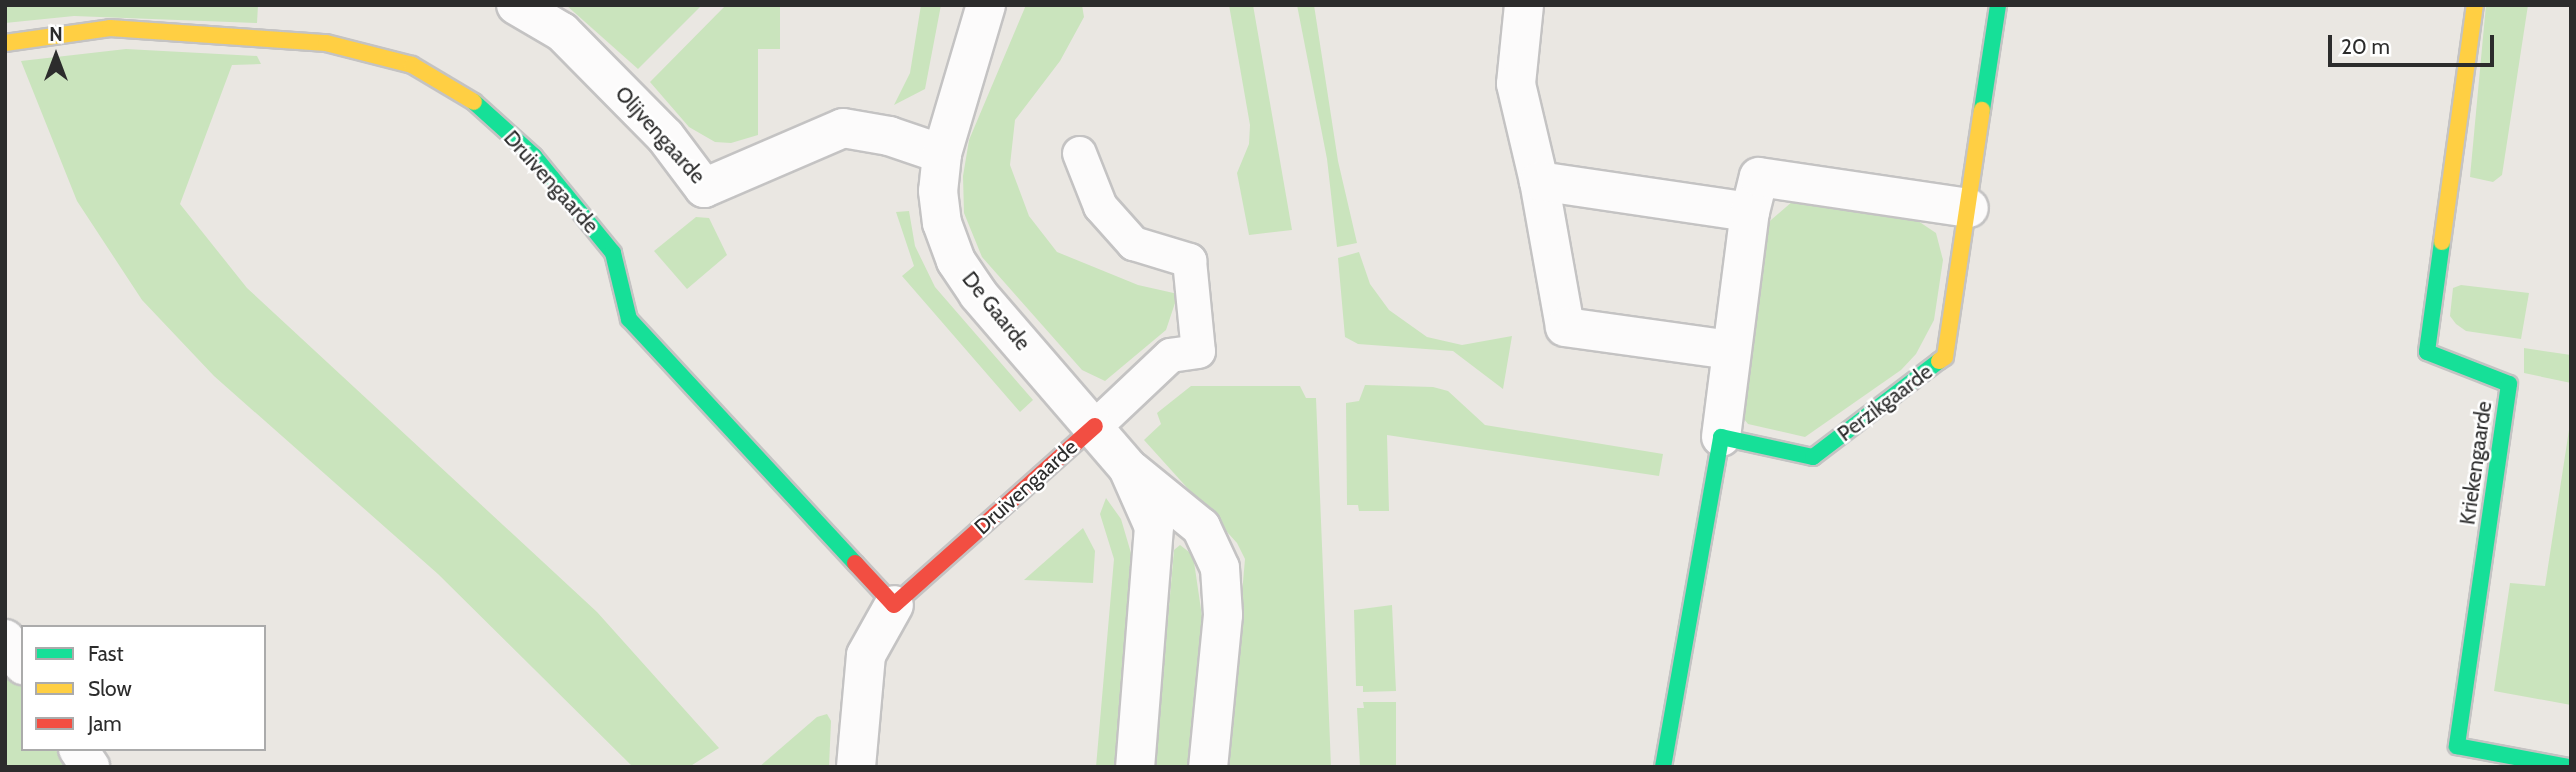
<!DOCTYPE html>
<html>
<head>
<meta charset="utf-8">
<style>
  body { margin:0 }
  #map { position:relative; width:2576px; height:772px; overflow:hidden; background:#eae7e2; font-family:Cabin,sans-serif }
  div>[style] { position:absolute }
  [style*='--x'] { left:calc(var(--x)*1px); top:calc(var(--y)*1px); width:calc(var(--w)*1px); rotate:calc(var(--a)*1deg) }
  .green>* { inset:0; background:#cae4bd }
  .roads { filter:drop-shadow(2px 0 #c4c3c3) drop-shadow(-2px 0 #c4c3c3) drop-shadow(0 2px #c4c3c3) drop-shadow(0 -2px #c4c3c3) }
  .lane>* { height:33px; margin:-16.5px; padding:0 16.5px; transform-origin:16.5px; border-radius:16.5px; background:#fcfbfb }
  .street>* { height:38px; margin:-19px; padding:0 19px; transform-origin:19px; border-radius:19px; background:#fcfbfb }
  .fast>* { height:16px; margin:-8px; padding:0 8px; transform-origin:8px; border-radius:8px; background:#16e098 }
  .slow>* { height:16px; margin:-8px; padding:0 8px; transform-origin:8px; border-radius:8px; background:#ffcf43 }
  .jam>* { height:16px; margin:-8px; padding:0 8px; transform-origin:8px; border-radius:8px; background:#f24e42 }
  span { translate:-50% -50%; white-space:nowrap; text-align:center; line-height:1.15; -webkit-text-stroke:5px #fff; paint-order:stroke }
  .street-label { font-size:21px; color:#2c2c2c }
  .frame { position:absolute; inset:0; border:7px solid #2c2c2c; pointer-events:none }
  .legend { position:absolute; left:21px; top:625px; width:245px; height:126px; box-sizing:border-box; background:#fff; border:2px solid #ababab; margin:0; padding:9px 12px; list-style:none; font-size:21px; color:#2c2c2c }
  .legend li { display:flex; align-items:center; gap:14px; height:35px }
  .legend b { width:35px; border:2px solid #ababab }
  .north { position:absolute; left:21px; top:21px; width:70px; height:70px; -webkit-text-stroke:5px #fff; paint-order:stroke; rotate:0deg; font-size:19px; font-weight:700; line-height:28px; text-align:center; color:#2c2c2c }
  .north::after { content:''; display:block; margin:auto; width:24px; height:32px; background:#2c2c2c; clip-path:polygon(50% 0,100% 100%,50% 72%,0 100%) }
  .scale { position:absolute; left:2328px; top:35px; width:166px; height:32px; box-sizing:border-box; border:4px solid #2c2c2c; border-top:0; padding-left:9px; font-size:21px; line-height:24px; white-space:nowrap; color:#2c2c2c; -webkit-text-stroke:5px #fff; paint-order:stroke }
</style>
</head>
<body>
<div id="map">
  <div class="green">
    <div style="clip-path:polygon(5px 5px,258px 5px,257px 23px,74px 16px,5px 23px)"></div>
    <div style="clip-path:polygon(566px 5px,702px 5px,638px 69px)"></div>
    <div style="clip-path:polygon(726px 5px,780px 5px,780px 49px,758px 49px,758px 135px,731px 143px,715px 142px,689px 127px,650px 82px)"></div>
    <div style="clip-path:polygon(921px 5px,941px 5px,925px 89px,894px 105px,910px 73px)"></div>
    <div style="clip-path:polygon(1026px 5px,1082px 5px,1084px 17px,1060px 61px,1015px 120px,1010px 165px,1029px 216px,1057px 252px,1138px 285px,1178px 294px,1166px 330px,1105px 381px,1082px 370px,982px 257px,964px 213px,963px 176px,969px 140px)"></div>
    <div style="clip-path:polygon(1229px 5px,1253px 5px,1292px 230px,1249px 235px,1237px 173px,1249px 144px,1250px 125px)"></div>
    <div style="clip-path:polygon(1297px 5px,1314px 5px,1338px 161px,1357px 243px,1337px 247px,1327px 159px)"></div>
    <div style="clip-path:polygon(2486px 5px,2528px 5px,2502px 175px,2493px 182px,2470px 177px)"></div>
    <div style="clip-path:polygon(126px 49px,257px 56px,261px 64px,232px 65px,180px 204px,247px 288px,597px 612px,719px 748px,689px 767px,633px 767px,438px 574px,214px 376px,142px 300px,77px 201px,21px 61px)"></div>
    <div style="clip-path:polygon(1793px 201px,1909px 215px,1936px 233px,1943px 260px,1934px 320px,1916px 354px,1901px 370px,1805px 437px,1748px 424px,1739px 413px,1764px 226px)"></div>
    <div style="clip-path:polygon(909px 211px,915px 246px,935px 287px,1033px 400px,1020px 412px,902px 276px,914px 266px,896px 212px)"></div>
    <div style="clip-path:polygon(696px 217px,709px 218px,727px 255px,687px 289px,654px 251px)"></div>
    <div style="clip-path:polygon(1359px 252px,1370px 284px,1389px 310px,1427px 337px,1462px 345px,1512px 336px,1503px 389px,1453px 351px,1358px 344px,1345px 337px,1338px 258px)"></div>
    <div style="clip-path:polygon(2461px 285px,2529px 293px,2521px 339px,2466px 331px,2456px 324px,2450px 316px,2453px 288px)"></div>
    <div style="clip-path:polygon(2524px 348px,2571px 355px,2571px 383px,2524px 373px)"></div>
    <div style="clip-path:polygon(1365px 385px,1433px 387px,1448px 391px,1485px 425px,1663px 454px,1659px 476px,1387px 435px,1389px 511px,1359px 511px,1358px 505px,1347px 505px,1346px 403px,1359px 401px)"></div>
    <div style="clip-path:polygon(1191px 386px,1300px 386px,1306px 398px,1316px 398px,1331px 767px,1227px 767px,1245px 559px,1237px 543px,1144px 440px,1161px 424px,1157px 413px)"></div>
    <div style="clip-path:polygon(2571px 417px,2571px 705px,2494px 691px,2510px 583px,2545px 586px)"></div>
    <div style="clip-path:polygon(1106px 498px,1121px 519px,1136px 570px,1123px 767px,1096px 767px,1114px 559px,1100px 514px)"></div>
    <div style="clip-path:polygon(1083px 528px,1095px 551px,1093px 583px,1024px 580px)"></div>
    <div style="clip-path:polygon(1180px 545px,1193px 555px,1204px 630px,1194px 767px,1155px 767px,1174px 550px)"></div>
    <div style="clip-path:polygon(1392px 605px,1396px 691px,1363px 692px,1363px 686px,1356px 686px,1354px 610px)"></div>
    <div style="clip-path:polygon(5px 660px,23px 686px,23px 749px,64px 749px,75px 767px,5px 767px)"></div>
    <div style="clip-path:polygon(1363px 702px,1396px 702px,1396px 767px,1360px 767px,1357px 708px,1364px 708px)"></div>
    <div style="clip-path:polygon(827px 714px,831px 721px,829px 767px,759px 767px,817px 717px)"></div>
  </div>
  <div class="roads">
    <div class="lane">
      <div style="--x:1079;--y:153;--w:57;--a:68.4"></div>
      <div style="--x:1100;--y:206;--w:50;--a:48.3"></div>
      <div style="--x:1133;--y:243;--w:59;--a:16.9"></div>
      <div style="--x:1189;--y:260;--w:91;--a:84.4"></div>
      <div style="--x:1198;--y:351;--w:28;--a:172"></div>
      <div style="--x:1170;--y:355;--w:103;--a:136.6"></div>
    </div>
    <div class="street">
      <div style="--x:516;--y:5;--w:53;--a:30.4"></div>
      <div style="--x:562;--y:32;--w:146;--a:45.3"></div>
      <div style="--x:665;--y:136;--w:65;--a:53.1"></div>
      <div style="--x:704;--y:188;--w:151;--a:-23.3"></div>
      <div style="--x:843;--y:128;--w:47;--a:9.9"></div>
      <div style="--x:889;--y:136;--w:56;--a:18.8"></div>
      <div style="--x:986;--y:5;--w:155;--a:106.5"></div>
      <div style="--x:942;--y:154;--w:37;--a:96"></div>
      <div style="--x:938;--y:191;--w:32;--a:83"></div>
      <div style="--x:942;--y:223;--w:40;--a:69.8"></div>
      <div style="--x:956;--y:261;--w:40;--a:56"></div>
      <div style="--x:978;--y:294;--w:230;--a:49.2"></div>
      <div style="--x:1128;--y:468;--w:64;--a:66.2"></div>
      <div style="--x:1154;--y:527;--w:241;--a:94.5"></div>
      <div style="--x:1524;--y:5;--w:79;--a:95.8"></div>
      <div style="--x:1516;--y:84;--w:100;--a:76.7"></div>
      <div style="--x:1539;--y:181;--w:148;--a:79.9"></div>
      <div style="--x:1565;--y:327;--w:168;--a:7.9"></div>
      <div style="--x:1539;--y:181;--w:213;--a:8.4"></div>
      <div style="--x:1721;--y:437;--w:227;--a:-82.7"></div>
      <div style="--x:1750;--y:212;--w:36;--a:-76"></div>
      <div style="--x:1759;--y:177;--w:212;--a:8.4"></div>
      <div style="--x:1132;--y:471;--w:89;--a:39.1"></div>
      <div style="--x:1201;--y:527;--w:45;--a:65.1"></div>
      <div style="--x:1220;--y:568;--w:47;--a:86.3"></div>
      <div style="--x:1223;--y:615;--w:153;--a:95.6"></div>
      <div style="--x:5;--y:639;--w:32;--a:55"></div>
      <div style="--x:78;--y:749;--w:22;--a:56"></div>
      <div style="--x:856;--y:767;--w:112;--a:-84.9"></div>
      <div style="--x:866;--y:655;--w:57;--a:-60.8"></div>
    </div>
    <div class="fast">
      <div style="--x:474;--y:102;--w:81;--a:42"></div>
      <div style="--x:534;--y:156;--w:125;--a:50.8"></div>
      <div style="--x:613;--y:253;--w:68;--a:76.4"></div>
      <div style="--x:629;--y:319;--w:333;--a:47.2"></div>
      <div style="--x:1982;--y:110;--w:106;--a:-81.3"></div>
      <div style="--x:2442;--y:242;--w:111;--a:97.8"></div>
      <div style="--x:2427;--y:352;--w:88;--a:21.3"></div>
      <div style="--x:2509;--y:384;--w:366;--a:98.2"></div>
      <div style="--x:2457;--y:746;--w:113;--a:10.7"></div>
      <div style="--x:1663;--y:767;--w:335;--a:-80"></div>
      <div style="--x:1721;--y:437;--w:94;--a:12.3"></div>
      <div style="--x:1813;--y:457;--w:158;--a:-37.3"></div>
    </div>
    <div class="slow">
      <div style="--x:5;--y:43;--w:106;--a:-8.1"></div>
      <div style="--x:110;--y:28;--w:217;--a:4"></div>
      <div style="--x:326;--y:43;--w:89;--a:14.3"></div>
      <div style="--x:412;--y:65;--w:72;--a:30.8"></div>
      <div style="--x:2442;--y:242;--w:239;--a:-82.1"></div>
      <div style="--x:1939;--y:361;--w:7;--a:-34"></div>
      <div style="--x:1945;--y:357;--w:250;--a:-81.5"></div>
    </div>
    <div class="jam">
      <div style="--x:855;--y:563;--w:57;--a:47.1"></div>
      <div style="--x:894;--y:605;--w:269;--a:-41.7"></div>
    </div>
  </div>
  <div class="street-label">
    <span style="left:660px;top:135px;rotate:48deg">Olijvengaarde</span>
    <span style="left:551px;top:182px;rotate:48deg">Druivengaarde</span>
    <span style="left:996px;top:311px;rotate:51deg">De Gaarde</span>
    <span style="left:1885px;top:403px;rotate:-37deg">Perzikgaarde</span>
    <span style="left:2476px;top:463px;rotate:-82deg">Kriekengaarde</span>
    <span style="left:1026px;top:487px;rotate:-42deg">Druivengaarde</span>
  </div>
  <div class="frame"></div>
  <ul class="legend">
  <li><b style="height:9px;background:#16e098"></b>Fast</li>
  <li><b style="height:9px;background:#ffcf43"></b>Slow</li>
  <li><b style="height:9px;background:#f24e42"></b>Jam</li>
  </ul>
  <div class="north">N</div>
  <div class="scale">20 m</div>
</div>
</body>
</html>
